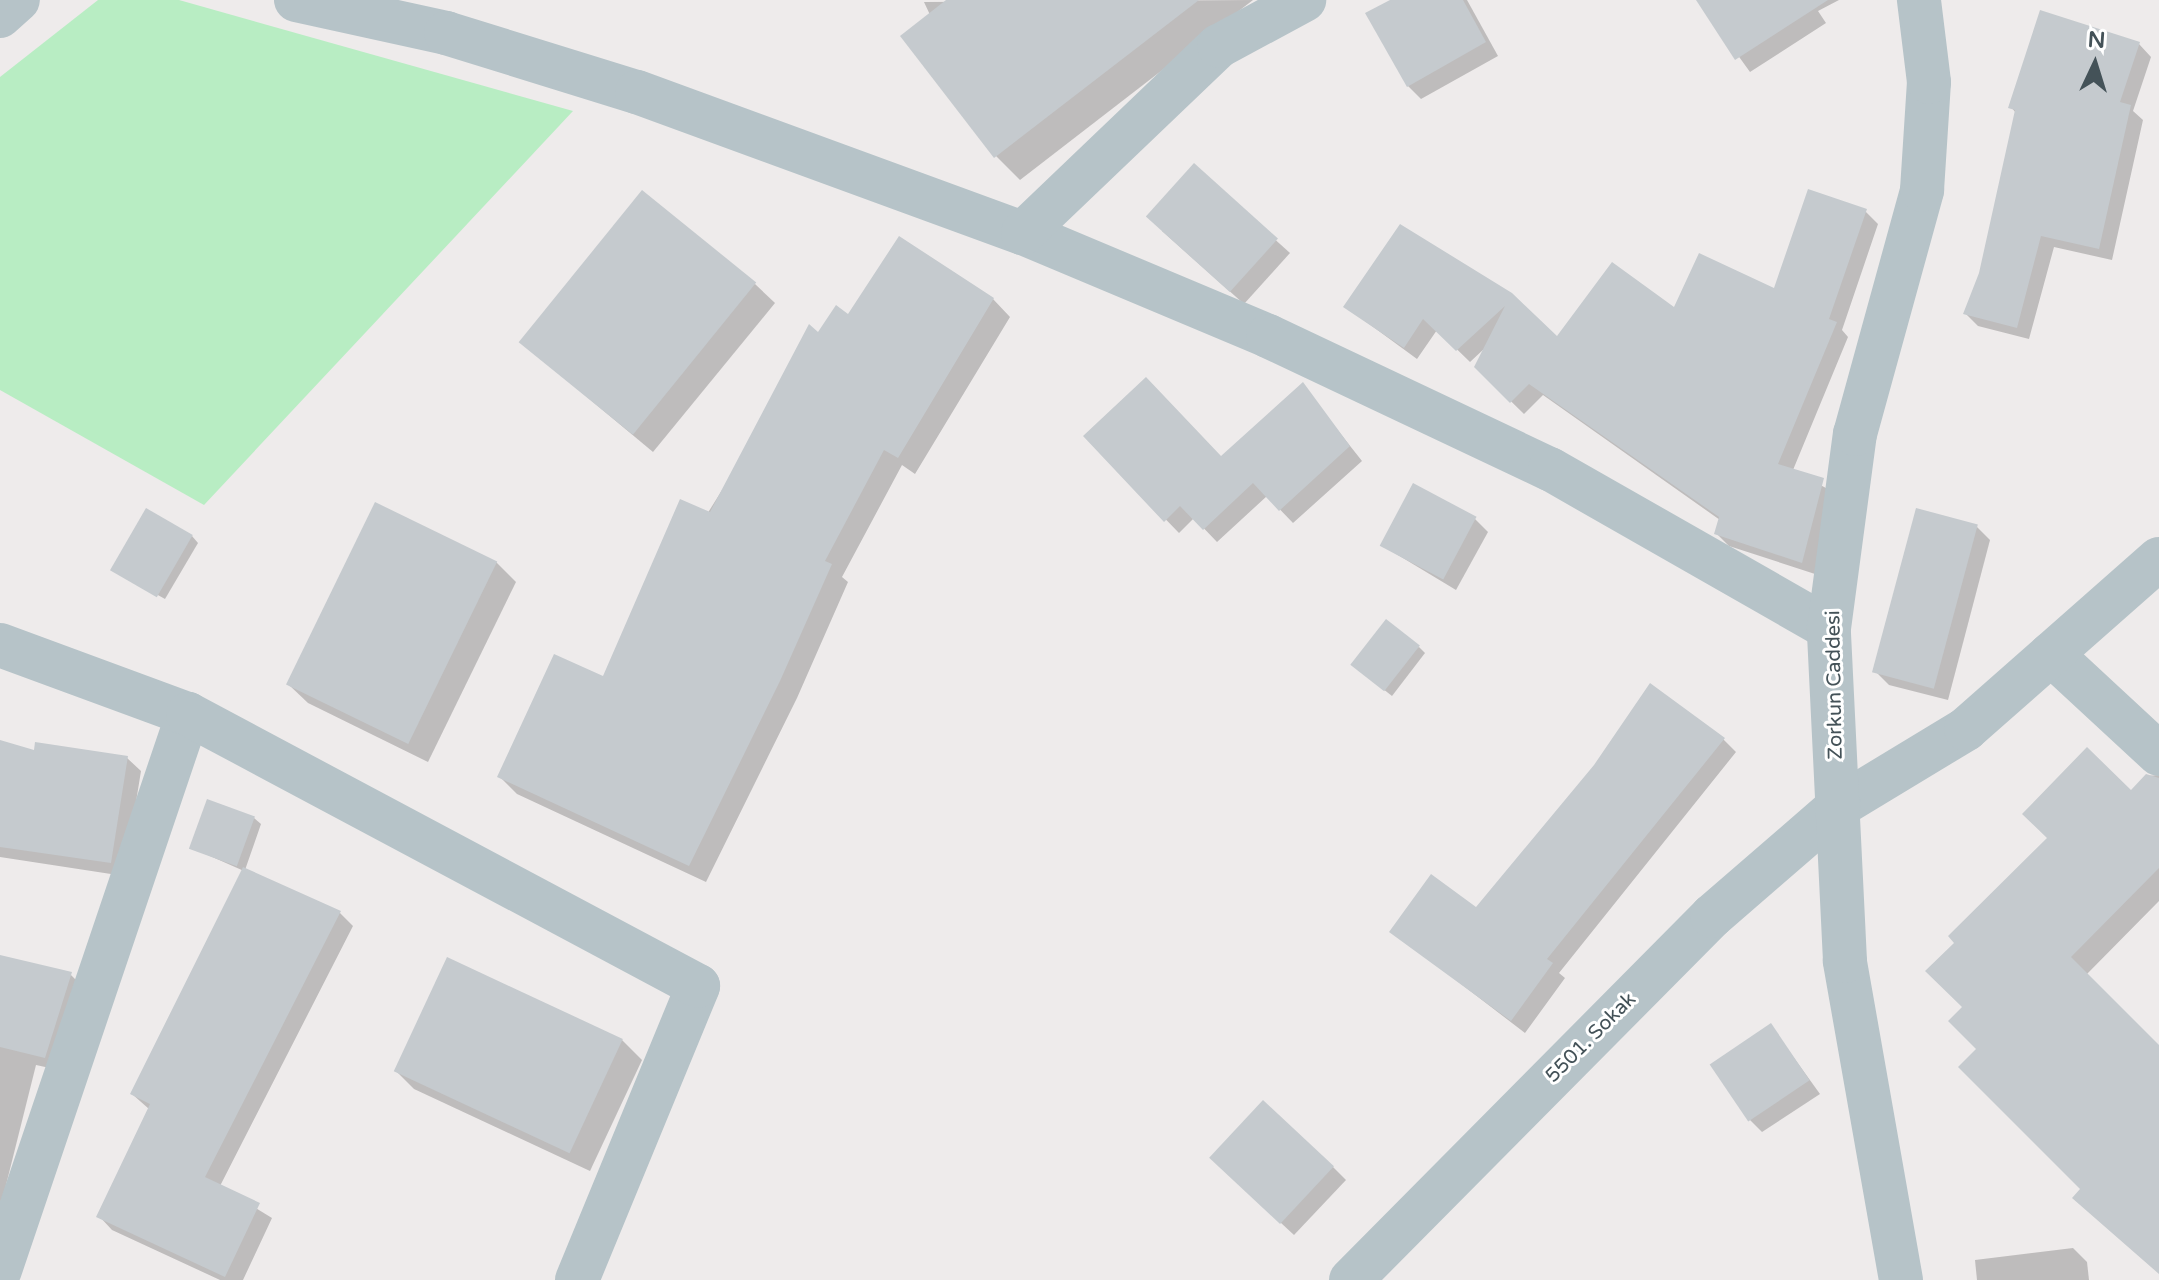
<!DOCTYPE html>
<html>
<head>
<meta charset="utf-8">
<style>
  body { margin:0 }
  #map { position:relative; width:2159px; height:1280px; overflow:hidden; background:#eeebeb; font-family:"Varela Round",sans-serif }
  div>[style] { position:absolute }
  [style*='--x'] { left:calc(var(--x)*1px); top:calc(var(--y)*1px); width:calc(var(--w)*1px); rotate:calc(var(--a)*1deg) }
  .green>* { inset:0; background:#b8edc3 }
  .shadow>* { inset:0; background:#0003 }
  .building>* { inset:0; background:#c5cace; transform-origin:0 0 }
  .minor>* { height:44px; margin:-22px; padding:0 22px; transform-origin:22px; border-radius:22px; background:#b6c3c8 }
  .tertiary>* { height:44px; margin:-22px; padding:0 22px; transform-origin:22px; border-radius:22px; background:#b6c3c8 }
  span { translate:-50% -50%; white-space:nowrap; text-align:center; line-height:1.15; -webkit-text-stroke:6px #fff; paint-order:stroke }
  .street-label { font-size:20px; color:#445258 }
  .north { position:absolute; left:2055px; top:24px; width:80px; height:80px; -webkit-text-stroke:6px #fff; paint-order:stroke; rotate:4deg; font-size:22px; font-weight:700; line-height:32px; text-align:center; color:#445258 }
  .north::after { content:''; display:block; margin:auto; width:28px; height:36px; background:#445258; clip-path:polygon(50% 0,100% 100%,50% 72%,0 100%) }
</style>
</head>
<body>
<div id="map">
  <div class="green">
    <div style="clip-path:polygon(98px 0,179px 0,573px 111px,204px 505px,0 390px,0 77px)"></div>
  </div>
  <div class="shadow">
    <div style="clip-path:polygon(1253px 0,1020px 180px,996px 156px,924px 2px)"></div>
    <div style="clip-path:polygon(1394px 0,1467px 0,1498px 56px,1421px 99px,1408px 86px)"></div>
    <div style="clip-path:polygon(1698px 0,1839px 0,1818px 11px,1826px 23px,1750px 72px)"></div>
    <div style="clip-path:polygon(2139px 44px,2151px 57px,2133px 111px,2143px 120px,2112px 260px,2054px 247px,2029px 339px,1978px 326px,1965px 313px,1981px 274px,2016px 113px,2011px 107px)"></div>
    <div style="clip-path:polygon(1194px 166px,1290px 253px,1244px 304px,1162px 231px)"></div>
    <div style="clip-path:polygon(1865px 211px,1878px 224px,1842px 330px,1848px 337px,1793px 470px,1835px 493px,1815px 574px,1729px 546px,1716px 533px,1720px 520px,1543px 395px,1524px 414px,1476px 367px,1485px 348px,1470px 362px,1437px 330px,1417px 359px,1346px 307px,1400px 227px,1557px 339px,1775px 291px)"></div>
    <div style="clip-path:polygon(755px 284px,775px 303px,653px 452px,521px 342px)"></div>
    <div style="clip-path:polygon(993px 299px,1010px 317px,915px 474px,902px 465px,842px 577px,848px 582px,797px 698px,706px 882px,517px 794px,500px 777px,604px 679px,819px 335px,849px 316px)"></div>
    <div style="clip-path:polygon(1302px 385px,1362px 461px,1293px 523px,1267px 496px,1217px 542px,1194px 518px,1179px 533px,1085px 436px,1221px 458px)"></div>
    <div style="clip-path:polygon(1474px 518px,1488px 532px,1456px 590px,1383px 546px)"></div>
    <div style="clip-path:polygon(1977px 527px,1990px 540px,1948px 700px,1889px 685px,1876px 672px)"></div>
    <div style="clip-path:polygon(192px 536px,198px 543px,165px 599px,115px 571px)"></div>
    <div style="clip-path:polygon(496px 562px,516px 582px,428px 762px,308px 703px,288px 684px)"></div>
    <div style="clip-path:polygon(1419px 647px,1425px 653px,1392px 696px,1359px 670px)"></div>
    <div style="clip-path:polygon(1723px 739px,1736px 752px,1559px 973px,1565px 978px,1525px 1033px,1392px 931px,1477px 910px)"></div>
    <div style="clip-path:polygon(0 742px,35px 753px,127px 758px,141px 771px,124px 876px,0 857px)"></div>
    <div style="clip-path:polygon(2159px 775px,2159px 901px,2086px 975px,2159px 1048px,2159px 1273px,2082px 1189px,1979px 1049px,1964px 1007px,2131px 793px,2147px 776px)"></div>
    <div style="clip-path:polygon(254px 818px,261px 824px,245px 870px,340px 913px,353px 926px,220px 1186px,272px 1218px,243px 1280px,220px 1280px,112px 1230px,99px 1216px,149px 1109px,132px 1094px,244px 871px,192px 848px)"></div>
    <div style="clip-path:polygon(0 957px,70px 974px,84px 988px,59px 1070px,36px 1065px,0 1209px)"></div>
    <div style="clip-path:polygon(1771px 1026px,1820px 1094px,1762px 1132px,1749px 1119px)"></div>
    <div style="clip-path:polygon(622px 1040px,642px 1060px,590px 1171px,414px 1089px,395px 1070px)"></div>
    <div style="clip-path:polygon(1333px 1167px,1346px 1180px,1294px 1235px,1225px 1171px)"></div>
    <div style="clip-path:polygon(2073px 1248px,2087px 1262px,2089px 1280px,1977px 1280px,1975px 1260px)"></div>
  </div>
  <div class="building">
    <div style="clip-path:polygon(946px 0,1199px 0,994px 158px,900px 36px)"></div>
    <div style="clip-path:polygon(1390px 0,1463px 0,1486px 42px,1407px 87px,1365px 13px)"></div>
    <div style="clip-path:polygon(1696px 0,1828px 0,1735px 60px)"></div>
    <div style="clip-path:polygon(2040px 10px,2140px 42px,2120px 102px,2131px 105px,2099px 249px,2041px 236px,2017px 328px,1963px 314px,1979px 273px,2015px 110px,2008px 108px)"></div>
    <div style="left:1194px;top:163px;width:113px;height:72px;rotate:42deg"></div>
    <div style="clip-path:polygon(1808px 189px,1867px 209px,1829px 319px,1837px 322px,1778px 464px,1824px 478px,1802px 563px,1714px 534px,1719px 517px,1529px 384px,1510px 403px,1474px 367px,1505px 306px,1456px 351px,1423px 319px,1404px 348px,1343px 307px,1400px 224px,1512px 293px,1557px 336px,1612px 262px,1674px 307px,1699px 253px,1774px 288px)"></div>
    <div style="left:642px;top:190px;width:147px;height:196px;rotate:39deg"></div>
    <div style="clip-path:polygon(899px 236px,994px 298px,898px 458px,884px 450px,825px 561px,832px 564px,780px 681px,689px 866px,497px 777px,554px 654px,603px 676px,680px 499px,710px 512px,809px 324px,818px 332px,836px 305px,848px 314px)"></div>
    <div style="clip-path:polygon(1146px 377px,1221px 456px,1303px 382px,1350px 446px,1279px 511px,1253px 483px,1203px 530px,1180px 506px,1164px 522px,1083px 436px)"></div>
    <div style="left:1413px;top:483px;width:72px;height:71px;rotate:28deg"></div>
    <div style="left:375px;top:502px;width:136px;height:203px;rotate:26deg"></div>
    <div style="left:146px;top:508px;width:54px;height:72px;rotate:30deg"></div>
    <div style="left:1916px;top:508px;width:64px;height:170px;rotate:15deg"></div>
    <div style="left:1386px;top:619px;width:43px;height:58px;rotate:38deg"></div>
    <div style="clip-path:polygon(1650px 683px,1725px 738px,1547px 959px,1553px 963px,1511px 1021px,1389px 932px,1431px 874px,1476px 907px,1594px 765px)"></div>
    <div style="clip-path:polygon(0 740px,34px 750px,35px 742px,128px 756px,111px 863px,0 847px)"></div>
    <div style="clip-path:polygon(2087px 747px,2131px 790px,2146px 774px,2159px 778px,2159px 868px,2071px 957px,2159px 1045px,2159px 1274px,2072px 1198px,2080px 1189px,1958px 1067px,1976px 1049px,1948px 1021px,1962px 1007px,1925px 971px,1954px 943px,1948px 936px,2047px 838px,2022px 814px)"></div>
    <div style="left:207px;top:799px;width:51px;height:53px;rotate:20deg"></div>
    <div style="clip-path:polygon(243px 867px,341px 911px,205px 1177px,260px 1203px,225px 1277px,96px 1217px,150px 1104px,130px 1094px)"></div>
    <div style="clip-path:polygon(0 955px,72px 972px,45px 1058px,0 1047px)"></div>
    <div style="left:447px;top:957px;width:194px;height:126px;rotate:25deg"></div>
    <div style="left:1771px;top:1023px;width:69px;height:74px;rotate:56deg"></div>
    <div style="left:1263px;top:1100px;width:97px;height:79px;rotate:43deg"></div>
  </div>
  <div class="minor">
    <div style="--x:296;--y:0;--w:154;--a:12.4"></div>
    <div style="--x:446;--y:33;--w:200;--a:17.2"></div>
    <div style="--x:637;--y:92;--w:411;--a:20.1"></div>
    <div style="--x:1023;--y:233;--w:266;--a:22.8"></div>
    <div style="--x:1268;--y:336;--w:312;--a:25.3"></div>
    <div style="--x:1550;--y:469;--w:321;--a:29.7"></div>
    <div style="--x:0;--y:16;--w:24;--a:-42"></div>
    <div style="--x:1023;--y:233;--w:271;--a:-43.7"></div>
    <div style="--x:1219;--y:46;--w:97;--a:-28.4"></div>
    <div style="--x:2051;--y:654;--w:147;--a:42.8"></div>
    <div style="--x:1839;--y:806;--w:149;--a:-31.2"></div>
    <div style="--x:1966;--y:729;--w:257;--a:-41.4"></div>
    <div style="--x:0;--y:1270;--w:587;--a:-71.32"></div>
    <div style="--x:577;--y:1280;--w:318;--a:-67.6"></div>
  </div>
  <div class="tertiary">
    <div style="--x:0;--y:645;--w:200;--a:20.2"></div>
    <div style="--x:188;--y:714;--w:578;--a:28.07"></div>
    <div style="--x:1351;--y:1280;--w:513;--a:-45.24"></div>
    <div style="--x:1712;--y:916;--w:168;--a:-40.9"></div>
    <div style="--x:1901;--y:1280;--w:324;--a:-100"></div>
    <div style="--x:1845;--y:961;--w:333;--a:-92.8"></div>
    <div style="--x:1829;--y:628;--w:196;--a:-82.4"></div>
    <div style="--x:1855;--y:434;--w:253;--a:-74.6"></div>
    <div style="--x:1922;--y:190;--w:108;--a:-86.3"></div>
    <div style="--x:1929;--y:82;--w:83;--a:-97"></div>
  </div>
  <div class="street-label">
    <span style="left:1835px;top:685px;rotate:-91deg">Zorkun Caddesi</span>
    <span style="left:1591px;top:1038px;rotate:-45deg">5501. Sokak</span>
  </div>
  <div class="north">N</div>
</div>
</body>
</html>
